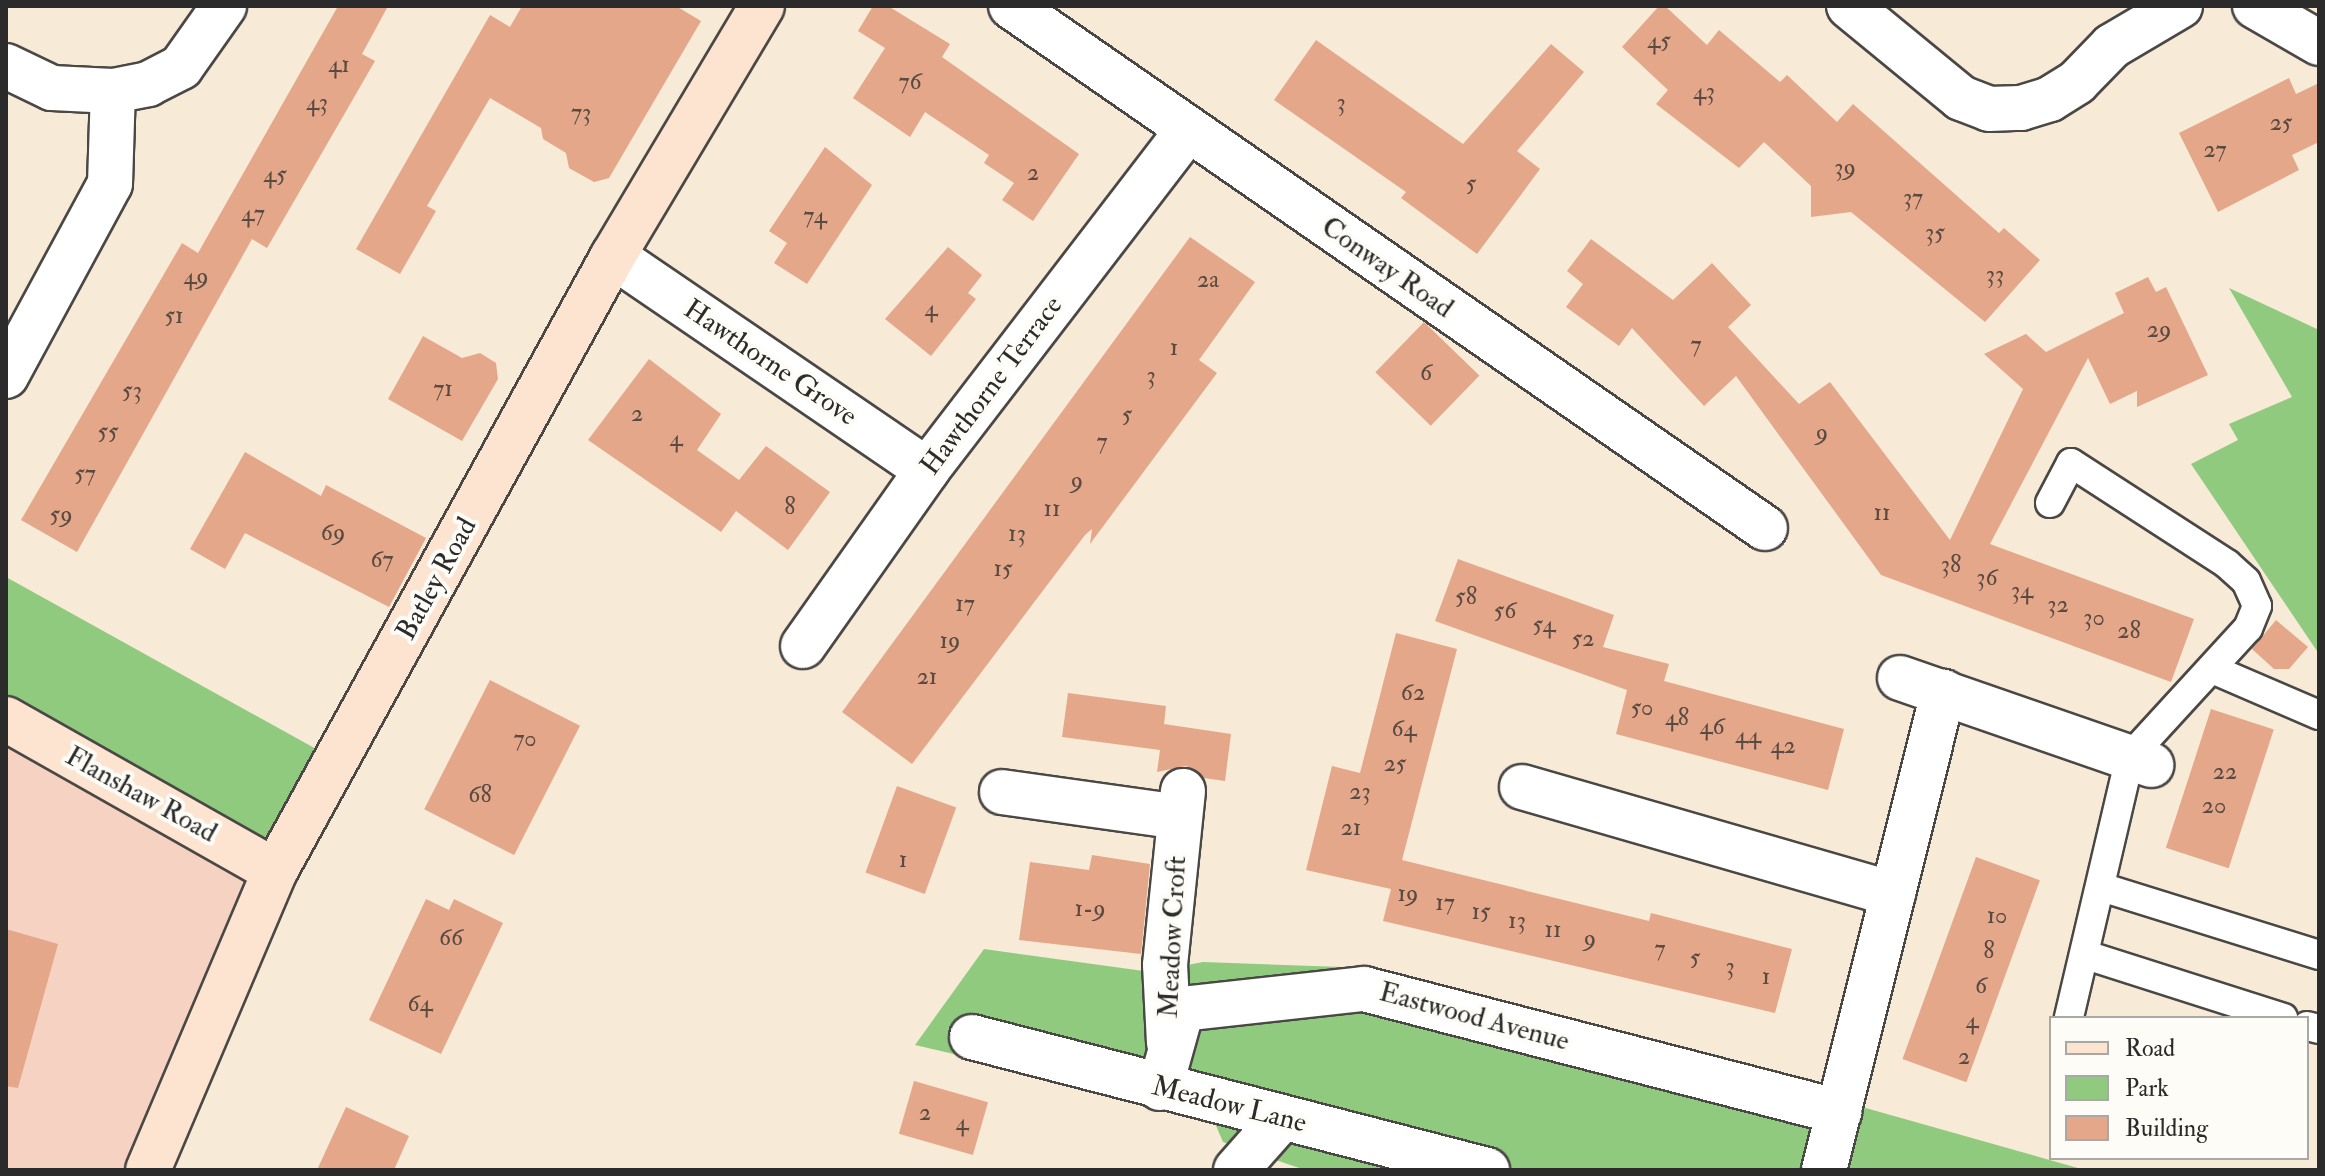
<!DOCTYPE html>
<html>
<head>
<meta charset="utf-8">
<style>
  body { margin:0 }
  #map { position:relative; width:2325px; height:1176px; overflow:hidden; background:#f7ebd7; font-family:"IM FELL Double Pica",serif }
  div>[style] { position:absolute }
  [style*='--x'] { left:calc(var(--x)*1px); top:calc(var(--y)*1px); width:calc(var(--w)*1px); rotate:calc(var(--a)*1deg) }
  .built>* { inset:0; background:#f5d2c2 }
  .green>* { inset:0; background:#8fca7f }
  .building>* { inset:0; background:#e4a789; transform-origin:0 0 }
  .roads { filter:drop-shadow(2px 0 #4a4845) drop-shadow(-2px 0 #4a4845) drop-shadow(0 2px #4a4845) drop-shadow(0 -2px #4a4845) }
  .lane>* { height:28px; margin:-14px; padding:0 14px; transform-origin:14px; border-radius:14px; background:#fff }
  .street>* { height:44px; margin:-22px; padding:0 22px; transform-origin:22px; border-radius:22px; background:#fff }
  .secondary>* { height:44px; margin:-22px; padding:0 22px; transform-origin:22px; border-radius:22px; background:#fde4d1 }
  span { translate:-50% -50%; white-space:nowrap; text-align:center; line-height:1.15; -webkit-text-stroke:8px #fdfcf7; paint-order:stroke }
  .number-label { font-size:24px; color:#594a42 }
  .number-label span { -webkit-text-stroke-width:0 }
  .street-label { font-size:28px; color:#2b2b2b }
  .frame { position:absolute; inset:0; border:8px solid #2b2b2b; pointer-events:none }
  .legend { position:absolute; left:2049px; top:1016px; width:260px; height:144px; box-sizing:border-box; background:#fdfcf7; border:2px solid #a9a8a5; margin:0; padding:10px 14px; list-style:none; font-size:24px; color:#2b2b2b }
  .legend li { display:flex; align-items:center; gap:16px; height:40px }
  .legend b { width:40px; border:2px solid #a9a8a5 }
</style>
</head>
<body>
<div id="map">
  <div class="built">
    <div style="clip-path:polygon(6px 719px,275px 871px,148px 1170px,6px 1170px)"></div>
  </div>
  <div class="green">
    <div style="clip-path:polygon(2229px 288px,2319px 330px,2319px 654px,2191px 464px,2238px 440px,2229px 424px,2292px 397px)"></div>
    <div style="clip-path:polygon(6px 577px,336px 760px,275px 871px,6px 719px)"></div>
    <div style="clip-path:polygon(984px 949px,1151px 972px,1203px 962px,1370px 968px,2085px 1170px,1305px 1170px,1223px 1142px,1211px 1114px,915px 1045px)"></div>
  </div>
  <div class="building">
    <div style="clip-path:polygon(338px 6px,388px 6px,362px 54px,375px 61px,267px 248px,252px 239px,77px 552px,21px 520px,182px 243px,198px 253px)"></div>
    <div style="clip-path:polygon(522px 6px,676px 6px,701px 21px,609px 178px,594px 182px,569px 168px,566px 153px,543px 139px,541px 128px,490px 98px,427px 206px,436px 211px,400px 274px,356px 249px,490px 15px,510px 27px)"></div>
    <div style="clip-path:polygon(873px 6px,888px 6px,950px 44px,942px 57px,1079px 154px,1033px 221px,1002px 200px,1014px 183px,984px 163px,989px 155px,925px 112px,910px 137px,853px 98px,885px 48px,858px 31px)"></div>
    <div style="clip-path:polygon(1659px 6px,1665px 6px,1707px 45px,1719px 30px,1780px 82px,1787px 75px,1837px 122px,1853px 104px,1999px 233px,2004px 228px,2040px 260px,1985px 322px,1851px 212px,1811px 217px,1811px 186px,1764px 142px,1739px 168px,1656px 104px,1668px 90px,1622px 47px)"></div>
    <div style="clip-path:polygon(1316px 40px,1463px 144px,1551px 44px,1584px 72px,1517px 151px,1540px 169px,1477px 254px,1401px 198px,1406px 192px,1274px 100px)"></div>
    <div style="clip-path:polygon(2289px 78px,2296px 94px,2319px 83px,2319px 142px,2292px 155px,2299px 170px,2218px 212px,2179px 133px)"></div>
    <div style="clip-path:polygon(825px 147px,872px 185px,807px 284px,774px 263px,787px 243px,769px 231px)"></div>
    <div style="clip-path:polygon(1190px 237px,1255px 282px,1199px 360px,1217px 373px,1090px 544px,1092px 529px,1085px 535px,912px 764px,842px 712px)"></div>
    <div style="clip-path:polygon(1591px 239px,1673px 300px,1712px 263px,1751px 305px,1728px 327px,1799px 404px,1830px 382px,1950px 540px,2023px 389px,1984px 354px,2026px 334px,2046px 352px,2124px 313px,2115px 293px,2148px 277px,2156px 292px,2166px 287px,2208px 375px,2137px 407px,2137px 391px,2110px 404px,2088px 358px,1990px 544px,2194px 619px,2171px 682px,1881px 575px,1736px 376px,1704px 406px,1632px 328px,1619px 346px,1566px 307px,1583px 284px,1567px 271px)"></div>
    <div style="clip-path:polygon(948px 247px,982px 275px,968px 293px,976px 299px,931px 356px,885px 319px)"></div>
    <div style="left:1424px;top:322px;width:77px;height:70px;rotate:44deg"></div>
    <div style="clip-path:polygon(423px 336px,462px 358px,480px 353px,496px 363px,498px 379px,462px 441px,388px 399px)"></div>
    <div style="clip-path:polygon(649px 359px,721px 414px,697px 450px,739px 480px,766px 446px,830px 492px,788px 550px,736px 511px,721px 532px,588px 440px)"></div>
    <div style="clip-path:polygon(245px 452px,321px 496px,326px 485px,426px 538px,389px 607px,245px 533px,225px 569px,190px 549px)"></div>
    <div style="clip-path:polygon(1458px 559px,1614px 615px,1603px 647px,1669px 664px,1664px 681px,1844px 729px,1828px 790px,1616px 734px,1627px 690px,1435px 621px)"></div>
    <div style="clip-path:polygon(2276px 620px,2308px 647px,2289px 669px,2274px 669px,2252px 649px)"></div>
    <div style="clip-path:polygon(1396px 633px,1457px 649px,1402px 860px,1649px 921px,1651px 913px,1792px 949px,1775px 1013px,1383px 921px,1391px 889px,1306px 870px,1332px 766px,1360px 773px)"></div>
    <div style="left:490px;top:680px;width:101px;height:145px;rotate:27deg"></div>
    <div style="clip-path:polygon(1068px 693px,1166px 706px,1164px 724px,1231px 734px,1225px 781px,1204px 778px,1186px 766px,1157px 772px,1160px 750px,1062px 737px)"></div>
    <div style="left:2211px;top:709px;width:66px;height:146px;rotate:18deg"></div>
    <div style="left:897px;top:786px;width:63px;height:92px;rotate:20deg"></div>
    <div style="clip-path:polygon(1092px 855px,1150px 864px,1141px 954px,1019px 940px,1030px 862px,1089px 870px)"></div>
    <div style="left:1976px;top:857px;width:68px;height:215px;rotate:20deg"></div>
    <div style="clip-path:polygon(426px 899px,449px 910px,454px 899px,503px 923px,441px 1054px,369px 1020px)"></div>
    <div style="clip-path:polygon(6px 929px,58px 944px,18px 1088px,6px 1086px)"></div>
    <div style="left:914px;top:1081px;width:77px;height:55px;rotate:16deg"></div>
    <div style="clip-path:polygon(346px 1107px,409px 1136px,394px 1170px,317px 1170px)"></div>
  </div>
  <div class="roads">
    <div class="lane">
      <div style="--x:2050;--y:503;--w:45;--a:-62.3"></div>
      <div style="--x:2071;--y:463;--w:186;--a:32.9"></div>
      <div style="--x:2227;--y:564;--w:25;--a:42"></div>
      <div style="--x:2246;--y:581;--w:27;--a:66"></div>
      <div style="--x:2257;--y:606;--w:24;--a:112"></div>
      <div style="--x:2248;--y:628;--w:175;--a:132.5"></div>
      <div style="--x:2130;--y:757;--w:268;--a:103.2"></div>
      <div style="--x:2212;--y:669;--w:116;--a:23.3"></div>
      <div style="--x:2101;--y:887;--w:228;--a:17.3"></div>
      <div style="--x:2086;--y:955;--w:207;--a:17.7"></div>
      <div style="--x:2307;--y:1026;--w:12;--a:14"></div>
    </div>
    <div class="street">
      <div style="--x:1011;--y:6;--w:917;--a:34.7"></div>
      <div style="--x:1849;--y:6;--w:145;--a:39.4"></div>
      <div style="--x:1961;--y:98;--w:30;--a:21"></div>
      <div style="--x:1989;--y:109;--w:32;--a:-2"></div>
      <div style="--x:2021;--y:108;--w:30;--a:-17"></div>
      <div style="--x:2050;--y:99;--w:32;--a:-32"></div>
      <div style="--x:2077;--y:82;--w:50;--a:-45.8"></div>
      <div style="--x:2112;--y:46;--w:79;--a:-30.5"></div>
      <div style="--x:2255;--y:6;--w:74;--a:30"></div>
      <div style="--x:6;--y:66;--w:51;--a:25.6"></div>
      <div style="--x:52;--y:88;--w:61;--a:2.8"></div>
      <div style="--x:613;--y:256;--w:380;--a:34.3"></div>
      <div style="--x:6;--y:376;--w:218;--a:-61.6"></div>
      <div style="--x:110;--y:184;--w:93;--a:-88.2"></div>
      <div style="--x:113;--y:91;--w:36;--a:-11"></div>
      <div style="--x:148;--y:84;--w:37;--a:-27"></div>
      <div style="--x:181;--y:67;--w:75;--a:-54.8"></div>
      <div style="--x:803;--y:646;--w:215;--a:-54.8"></div>
      <div style="--x:927;--y:470;--w:429;--a:-52.5"></div>
      <div style="--x:1900;--y:678;--w:266;--a:19.1"></div>
      <div style="--x:1522;--y:787;--w:386;--a:16.1"></div>
      <div style="--x:1002;--y:792;--w:179;--a:8"></div>
      <div style="--x:972;--y:1037;--w:532;--a:14.48"></div>
      <div style="--x:1169;--y:1043;--w:78;--a:-92.9"></div>
      <div style="--x:1165;--y:965;--w:175;--a:-84.1"></div>
      <div style="--x:1160;--y:1088;--w:82;--a:-74.4"></div>
      <div style="--x:1182;--y:1009;--w:183;--a:-6.3"></div>
      <div style="--x:1364;--y:989;--w:491;--a:14.5"></div>
      <div style="--x:1236;--y:1170;--w:69;--a:-48.5"></div>
      <div style="--x:1824;--y:1170;--w:493;--a:-76"></div>
    </div>
    <div class="secondary">
      <div style="--x:6;--y:719;--w:309;--a:29.5"></div>
      <div style="--x:148;--y:1170;--w:325;--a:-67"></div>
      <div style="--x:275;--y:871;--w:702;--a:-61.21"></div>
      <div style="--x:613;--y:256;--w:291;--a:-59.2"></div>
    </div>
  </div>
  <div class="number-label">
    <span style="left:1659px;top:41px">45</span>
    <span style="left:339px;top:65px">41</span>
    <span style="left:910px;top:82px">76</span>
    <span style="left:1704px;top:92px">43</span>
    <span style="left:317px;top:103px">43</span>
    <span style="left:1341px;top:103px">3</span>
    <span style="left:581px;top:113px">73</span>
    <span style="left:2281px;top:123px">25</span>
    <span style="left:2215px;top:150px">27</span>
    <span style="left:1845px;top:168px">39</span>
    <span style="left:1033px;top:173px">2</span>
    <span style="left:275px;top:175px">45</span>
    <span style="left:1471px;top:184px">5</span>
    <span style="left:1913px;top:198px">37</span>
    <span style="left:253px;top:214px">47</span>
    <span style="left:815px;top:216px">74</span>
    <span style="left:1935px;top:233px">35</span>
    <span style="left:1995px;top:275px">33</span>
    <span style="left:196px;top:277px">49</span>
    <span style="left:1208px;top:280px">2a</span>
    <span style="left:931px;top:309px">4</span>
    <span style="left:174px;top:316px">51</span>
    <span style="left:2159px;top:330px">29</span>
    <span style="left:1696px;top:345px">7</span>
    <span style="left:1174px;top:348px">1</span>
    <span style="left:1426px;top:373px">6</span>
    <span style="left:1151px;top:376px">3</span>
    <span style="left:443px;top:389px">71</span>
    <span style="left:132px;top:391px">53</span>
    <span style="left:637px;top:414px">2</span>
    <span style="left:1127px;top:415px">5</span>
    <span style="left:108px;top:432px">55</span>
    <span style="left:1822px;top:433px">9</span>
    <span style="left:676px;top:439px">4</span>
    <span style="left:1102px;top:442px">7</span>
    <span style="left:85px;top:474px">57</span>
    <span style="left:1077px;top:481px">9</span>
    <span style="left:790px;top:507px">8</span>
    <span style="left:1052px;top:509px">11</span>
    <span style="left:1882px;top:513px">11</span>
    <span style="left:61px;top:515px">59</span>
    <span style="left:333px;top:533px">69</span>
    <span style="left:1017px;top:534px">13</span>
    <span style="left:382px;top:560px">67</span>
    <span style="left:1951px;top:565px">38</span>
    <span style="left:1003px;top:569px">15</span>
    <span style="left:1987px;top:578px">36</span>
    <span style="left:2022px;top:591px">34</span>
    <span style="left:1466px;top:597px">58</span>
    <span style="left:965px;top:604px">17</span>
    <span style="left:2058px;top:605px">32</span>
    <span style="left:1505px;top:611px">56</span>
    <span style="left:2094px;top:618px">30</span>
    <span style="left:1544px;top:625px">54</span>
    <span style="left:2129px;top:631px">28</span>
    <span style="left:1583px;top:639px">52</span>
    <span style="left:950px;top:641px">19</span>
    <span style="left:927px;top:677px">21</span>
    <span style="left:1413px;top:693px">62</span>
    <span style="left:1642px;top:708px">50</span>
    <span style="left:1677px;top:718px">48</span>
    <span style="left:1712px;top:727px">46</span>
    <span style="left:1404px;top:729px">64</span>
    <span style="left:1748px;top:736px">44</span>
    <span style="left:525px;top:739px">70</span>
    <span style="left:1783px;top:746px">42</span>
    <span style="left:1395px;top:764px">25</span>
    <span style="left:2225px;top:772px">22</span>
    <span style="left:1360px;top:792px">23</span>
    <span style="left:480px;top:795px">68</span>
    <span style="left:2214px;top:806px">20</span>
    <span style="left:1351px;top:828px">21</span>
    <span style="left:903px;top:860px">1</span>
    <span style="left:1408px;top:894px">19</span>
    <span style="left:1445px;top:903px">17</span>
    <span style="left:1090px;top:909px">1-9</span>
    <span style="left:1481px;top:912px">15</span>
    <span style="left:1997px;top:916px">10</span>
    <span style="left:1517px;top:921px">13</span>
    <span style="left:1553px;top:930px">11</span>
    <span style="left:451px;top:938px">66</span>
    <span style="left:1590px;top:939px">9</span>
    <span style="left:1660px;top:949px">7</span>
    <span style="left:1989px;top:951px">8</span>
    <span style="left:1695px;top:958px">5</span>
    <span style="left:1730px;top:967px">3</span>
    <span style="left:1766px;top:977px">1</span>
    <span style="left:1981px;top:986px">6</span>
    <span style="left:420px;top:1004px">64</span>
    <span style="left:1972px;top:1021px">4</span>
    <span style="left:1964px;top:1057px">2</span>
    <span style="left:925px;top:1113px">2</span>
    <span style="left:962px;top:1123px">4</span>
  </div>
  <div class="street-label">
    <span style="left:1387px;top:268px;rotate:35deg">Conway Road</span>
    <span style="left:770px;top:363px;rotate:34deg">Hawthorne Grove</span>
    <span style="left:992px;top:386px;rotate:-53deg">Hawthorne Terrace</span>
    <span style="left:437px;top:579px;rotate:-61deg">Batley Road</span>
    <span style="left:141px;top:795px;rotate:29deg">Flanshaw Road</span>
    <span style="left:1173px;top:937px;rotate:-87deg">Meadow Croft</span>
    <span style="left:1474px;top:1017px;rotate:15deg">Eastwood Avenue</span>
    <span style="left:1229px;top:1105px;rotate:14deg">Meadow Lane</span>
  </div>
  <div class="frame"></div>
  <ul class="legend">
  <li><b style="height:10px;background:#fde4d1"></b>Road</li>
  <li><b style="height:22px;background:#8fca7f"></b>Park</li>
  <li><b style="height:22px;background:#e4a789"></b>Building</li>
  </ul>
</div>
</body>
</html>
